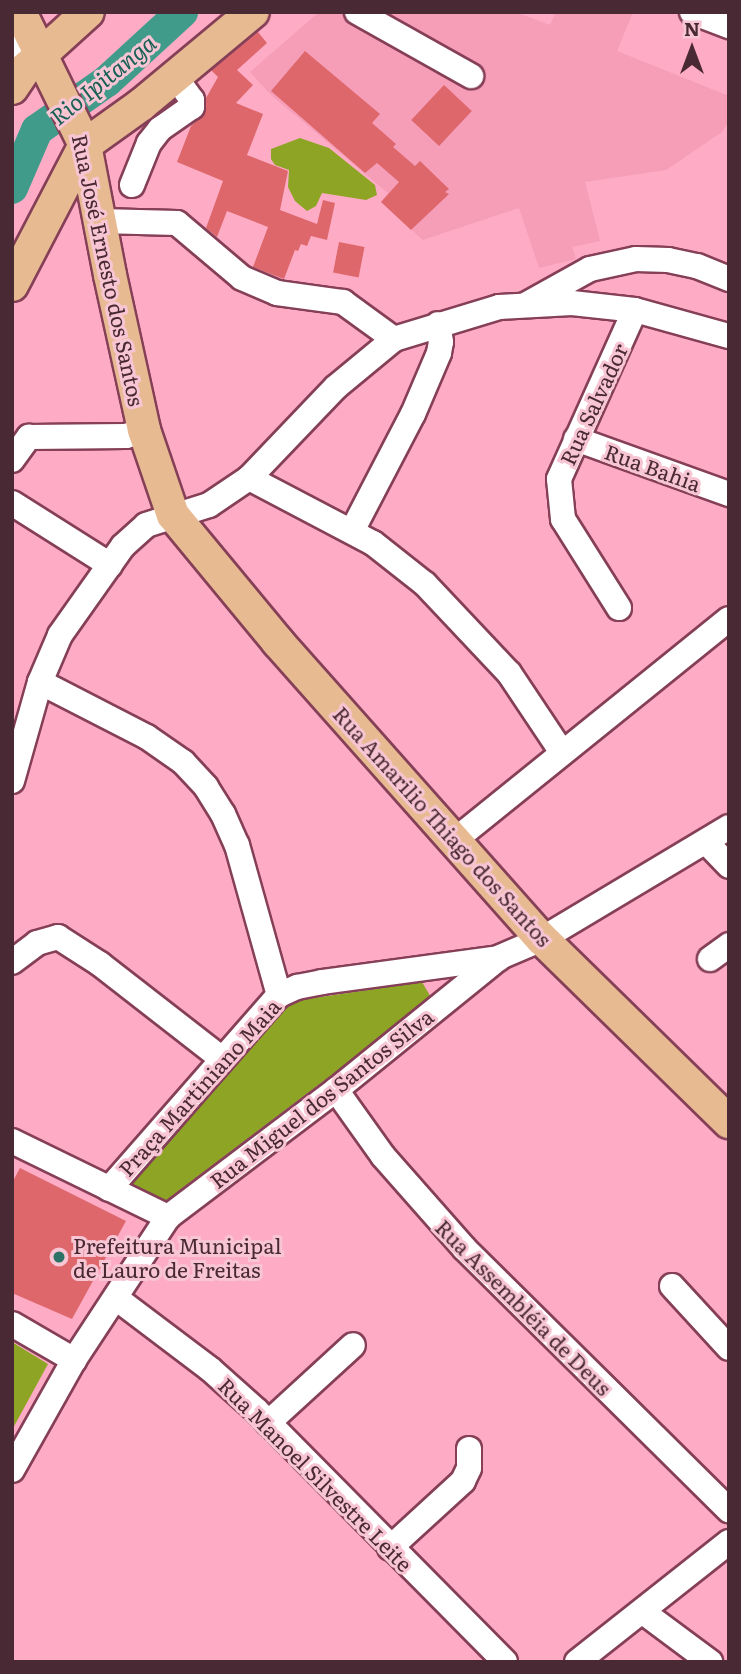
<!DOCTYPE html>
<html>
<head>
<meta charset="utf-8">
<style>
  body { margin:0 }
  #map { position:relative; width:741px; height:1674px; overflow:hidden; background:#feacc5; font-family:Literata,serif }
  div>[style] { position:absolute }
  [style*='--x'] { left:calc(var(--x)*1px); top:calc(var(--y)*1px); width:calc(var(--w)*1px); rotate:calc(var(--a)*1deg) }
  .built>* { inset:0; background:#f69db8 }
  .green>* { inset:0; background:#8da424 }
  .river>* { height:32px; margin:-16px; padding:0 16px; transform-origin:16px; border-radius:16px; background:#419b8b }
  .building>* { inset:0; background:#de676c; transform-origin:0 0 }
  .roads { filter:drop-shadow(2px 0 #853f57) drop-shadow(-2px 0 #853f57) drop-shadow(0 2px #853f57) drop-shadow(0 -2px #853f57) }
  .minor>* { height:24px; margin:-12px; padding:0 12px; transform-origin:12px; border-radius:12px; background:#fff }
  .major>* { height:32px; margin:-16px; padding:0 16px; transform-origin:16px; border-radius:16px; background:#e7ba92 }
  .dots>* { width:19px; height:19px; translate:-50% -50%; box-sizing:border-box; border:4px solid #f7c5d3; border-radius:50% }
  span { translate:-50% -50%; white-space:nowrap; text-align:center; line-height:1.15; -webkit-text-stroke:6px #f7c5d3; paint-order:stroke }
  .street-label { font-size:21px; color:#492933 }
  .poi-label { font-size:21px; color:#492933 }
  .left { translate:0 -50%; text-align:left }
  .water-label { font-size:23px; color:#186055; font-style:italic }
  .frame { position:absolute; inset:0; border:14px solid #492933; pointer-events:none }
  .north { position:absolute; left:657px; top:14px; width:70px; height:70px; -webkit-text-stroke:5px #f7c5d3; paint-order:stroke; rotate:0deg; font-size:19px; font-weight:700; line-height:28px; text-align:center; color:#492933 }
  .north::after { content:''; display:block; margin:auto; width:24px; height:32px; background:#492933; clip-path:polygon(50% 0,100% 100%,50% 72%,0 100%) }
</style>
</head>
<body>
<div id="map">
  <div class="built">
    <div style="clip-path:polygon(319px 12px,515px 12px,550px 25px,556px 12px,633px 12px,617px 51px,729px 96px,729px 121px,722px 132px,666px 170px,585px 182px,600px 241px,572px 247px,576px 259px,539px 268px,519px 208px,423px 240px,381px 202px,388px 193px,271px 95px,250px 72px)"></div>
  </div>
  <div class="green">
    <div style="clip-path:polygon(300px 138px,329px 148px,375px 185px,377px 195px,366px 200px,322px 193px,316px 206px,307px 211px,295px 201px,288px 187px,289px 170px,275px 165px,271px 159px,271px 149px)"></div>
    <div style="clip-path:polygon(422px 982px,432px 999px,164px 1202px,115px 1180px,287px 1002px)"></div>
    <div style="clip-path:polygon(12px 1342px,48px 1364px,12px 1430px)"></div>
  </div>
  <div class="river">
    <div style="--x:12;--y:188;--w:63;--a:-66.7"></div>
    <div style="--x:37;--y:130;--w:85;--a:-35"></div>
    <div style="--x:107;--y:81;--w:102;--a:-42.6"></div>
  </div>
  <div class="building">
    <div style="clip-path:polygon(258px 32px,267px 43px,237px 70px,253px 85px,236px 103px,263px 114px,247px 155px,288px 171px,280px 210px,317px 224px,323px 200px,335px 203px,327px 240px,311px 236px,307px 246px,301px 244px,298px 251px,295px 250px,284px 279px,253px 267px,268px 227px,227px 211px,217px 237px,206px 228px,223px 181px,177px 162px,191px 126px,205px 113px,206px 98px,218px 77px,211px 70px)"></div>
    <div style="clip-path:polygon(305px 51px,380px 114px,372px 123px,396px 144px,393px 147px,415px 166px,420px 161px,449px 189px,445px 192px,449px 194px,411px 230px,381px 202px,399px 182px,377px 163px,365px 173px,271px 91px)"></div>
    <div style="left:444px;top:85px;width:38px;height:48px;rotate:43deg"></div>
    <div style="left:339px;top:242px;width:26px;height:31px;rotate:11deg"></div>
    <div style="clip-path:polygon(20px 1168px,126px 1221px,72px 1319px,12px 1293px,12px 1183px)"></div>
  </div>
  <div class="roads">
    <div class="minor">
      <div style="--x:357;--y:12;--w:131;--a:29.3"></div>
      <div style="--x:692;--y:12;--w:40;--a:21"></div>
      <div style="--x:12;--y:50;--w:24;--a:-45"></div>
      <div style="--x:132;--y:185;--w:45;--a:-68"></div>
      <div style="--x:149;--y:143;--w:18;--a:-52"></div>
      <div style="--x:160;--y:129;--w:39;--a:-35"></div>
      <div style="--x:192;--y:107;--w:7;--a:-90"></div>
      <div style="--x:192;--y:100;--w:29;--a:-126"></div>
      <div style="--x:100;--y:221;--w:77;--a:1.5"></div>
      <div style="--x:177;--y:223;--w:85;--a:40.2"></div>
      <div style="--x:242;--y:278;--w:38;--a:23"></div>
      <div style="--x:277;--y:293;--w:67;--a:7.8"></div>
      <div style="--x:343;--y:302;--w:63;--a:36"></div>
      <div style="--x:527;--y:304;--w:72;--a:-29.1"></div>
      <div style="--x:590;--y:269;--w:47;--a:-12.3"></div>
      <div style="--x:636;--y:259;--w:32;--a:2"></div>
      <div style="--x:668;--y:260;--w:30;--a:12"></div>
      <div style="--x:697;--y:266;--w:35;--a:22"></div>
      <div style="--x:576;--y:439;--w:163;--a:19.8"></div>
      <div style="--x:12;--y:460;--w:29;--a:-54"></div>
      <div style="--x:29;--y:437;--w:97;--a:-0.6"></div>
      <div style="--x:126;--y:436;--w:19;--a:-18"></div>
      <div style="--x:249;--y:478;--w:140;--a:27.7"></div>
      <div style="--x:373;--y:543;--w:66;--a:38.3"></div>
      <div style="--x:425;--y:584;--w:122;--a:46.7"></div>
      <div style="--x:509;--y:673;--w:94;--a:56.3"></div>
      <div style="--x:12;--y:503;--w:116;--a:32.3"></div>
      <div style="--x:352;--y:531;--w:132;--a:-62.5"></div>
      <div style="--x:413;--y:414;--w:66;--a:-66.9"></div>
      <div style="--x:439;--y:353;--w:11;--a:-80"></div>
      <div style="--x:441;--y:342;--w:18;--a:-99"></div>
      <div style="--x:619;--y:608;--w:105;--a:-122.2"></div>
      <div style="--x:563;--y:519;--w:40;--a:-95.7"></div>
      <div style="--x:559;--y:479;--w:185;--a:-65.8"></div>
      <div style="--x:40;--y:682;--w:120;--a:27.2"></div>
      <div style="--x:147;--y:737;--w:44;--a:34.8"></div>
      <div style="--x:183;--y:762;--w:34;--a:47"></div>
      <div style="--x:206;--y:787;--w:32;--a:58"></div>
      <div style="--x:223;--y:814;--w:34;--a:66"></div>
      <div style="--x:237;--y:845;--w:156;--a:74.4"></div>
      <div style="--x:12;--y:781;--w:103;--a:-74.2"></div>
      <div style="--x:40;--y:682;--w:51;--a:-66.9"></div>
      <div style="--x:60;--y:635;--w:109;--a:-54.7"></div>
      <div style="--x:123;--y:546;--w:31;--a:-42"></div>
      <div style="--x:146;--y:525;--w:66;--a:-17.6"></div>
      <div style="--x:209;--y:505;--w:48;--a:-34"></div>
      <div style="--x:249;--y:478;--w:126;--a:-46.3"></div>
      <div style="--x:336;--y:387;--w:75;--a:-39.6"></div>
      <div style="--x:394;--y:339;--w:110;--a:-16.9"></div>
      <div style="--x:499;--y:307;--w:73;--a:-3.1"></div>
      <div style="--x:572;--y:303;--w:63;--a:6.3"></div>
      <div style="--x:635;--y:310;--w:98;--a:15.5"></div>
      <div style="--x:455;--y:840;--w:352;--a:-38.9"></div>
      <div style="--x:706;--y:842;--w:33;--a:46"></div>
      <div style="--x:710;--y:959;--w:24;--a:-36"></div>
      <div style="--x:12;--y:962;--w:31;--a:-37"></div>
      <div style="--x:37;--y:943;--w:22;--a:-16"></div>
      <div style="--x:58;--y:937;--w:50;--a:32.7"></div>
      <div style="--x:100;--y:964;--w:155;--a:37.9"></div>
      <div style="--x:336;--y:1090;--w:81;--a:54.5"></div>
      <div style="--x:383;--y:1156;--w:123;--a:48.6"></div>
      <div style="--x:464;--y:1248;--w:373;--a:44.7"></div>
      <div style="--x:12;--y:1141;--w:174;--a:26"></div>
      <div style="--x:109;--y:1189;--w:258;--a:-48.8"></div>
      <div style="--x:279;--y:995;--w:20;--a:-24"></div>
      <div style="--x:297;--y:987;--w:25;--a:-11"></div>
      <div style="--x:322;--y:982;--w:179;--a:-7.7"></div>
      <div style="--x:672;--y:1286;--w:84;--a:47.4"></div>
      <div style="--x:116;--y:1298;--w:118;--a:37.1"></div>
      <div style="--x:210;--y:1369;--w:62;--a:41.7"></div>
      <div style="--x:256;--y:1410;--w:354;--a:45.3"></div>
      <div style="--x:12;--y:1324;--w:72;--a:30.1"></div>
      <div style="--x:268;--y:1423;--w:115;--a:-42.5"></div>
      <div style="--x:12;--y:1470;--w:126;--a:-60.6"></div>
      <div style="--x:74;--y:1360;--w:171;--a:-56.7"></div>
      <div style="--x:168;--y:1217;--w:211;--a:-37.1"></div>
      <div style="--x:336;--y:1090;--w:211;--a:-39"></div>
      <div style="--x:500;--y:957;--w:46;--a:-23.2"></div>
      <div style="--x:542;--y:939;--w:218;--a:-30.9"></div>
      <div style="--x:390;--y:1548;--w:99;--a:-42.5"></div>
      <div style="--x:463;--y:1481;--w:14;--a:-65"></div>
      <div style="--x:469;--y:1468;--w:19;--a:-90"></div>
      <div style="--x:643;--y:1612;--w:84;--a:36.7"></div>
      <div style="--x:577;--y:1662;--w:194;--a:-38.3"></div>
    </div>
    <div class="major">
      <div style="--x:20;--y:12;--w:148;--a:64"></div>
      <div style="--x:85;--y:145;--w:132;--a:79.1"></div>
      <div style="--x:110;--y:275;--w:159;--a:77.6"></div>
      <div style="--x:144;--y:430;--w:90;--a:71.2"></div>
      <div style="--x:173;--y:515;--w:165;--a:50.4"></div>
      <div style="--x:278;--y:642;--w:397;--a:48.4"></div>
      <div style="--x:542;--y:939;--w:262;--a:44.4"></div>
      <div style="--x:12;--y:88;--w:22;--a:-56"></div>
      <div style="--x:24;--y:70;--w:86;--a:-42.2"></div>
      <div style="--x:12;--y:285;--w:158;--a:-62.5"></div>
      <div style="--x:85;--y:145;--w:70;--a:-35.7"></div>
      <div style="--x:142;--y:104;--w:144;--a:-39.7"></div>
    </div>
  </div>
  <div class="dots">
    <div style="left:59px;top:1257px;background:#2d7266"></div>
  </div>
  <div class="street-label">
    <span style="left:109px;top:270px;rotate:78deg">Rua José Ernesto dos Santos</span>
    <span style="left:593px;top:404px;rotate:-65deg">Rua Salvador</span>
    <span style="left:653px;top:467px;rotate:20deg">Rua Bahia</span>
    <span style="left:443px;top:826px;rotate:48deg">Rua Amarilio Thiago dos Santos</span>
    <span style="left:199px;top:1087px;rotate:-48deg">Praça Martiniano Maia</span>
    <span style="left:321px;top:1098px;rotate:-38deg">Rua Miguel dos Santos Silva</span>
    <span style="left:524px;top:1307px;rotate:45deg">Rua Assembléia de Deus</span>
    <span style="left:316px;top:1474px;rotate:45deg">Rua Manoel Silvestre Leite</span>
  </div>
  <div class="poi-label">
    <span class="left" style="left:73px;top:1257px">Prefeitura Municipal<br>de Lauro de Freitas</span>
  </div>
  <div class="water-label">
    <span style="left:102px;top:79px;rotate:-39deg">Rio Ipitanga</span>
  </div>
  <div class="frame"></div>
  <div class="north">N</div>
</div>
</body>
</html>
